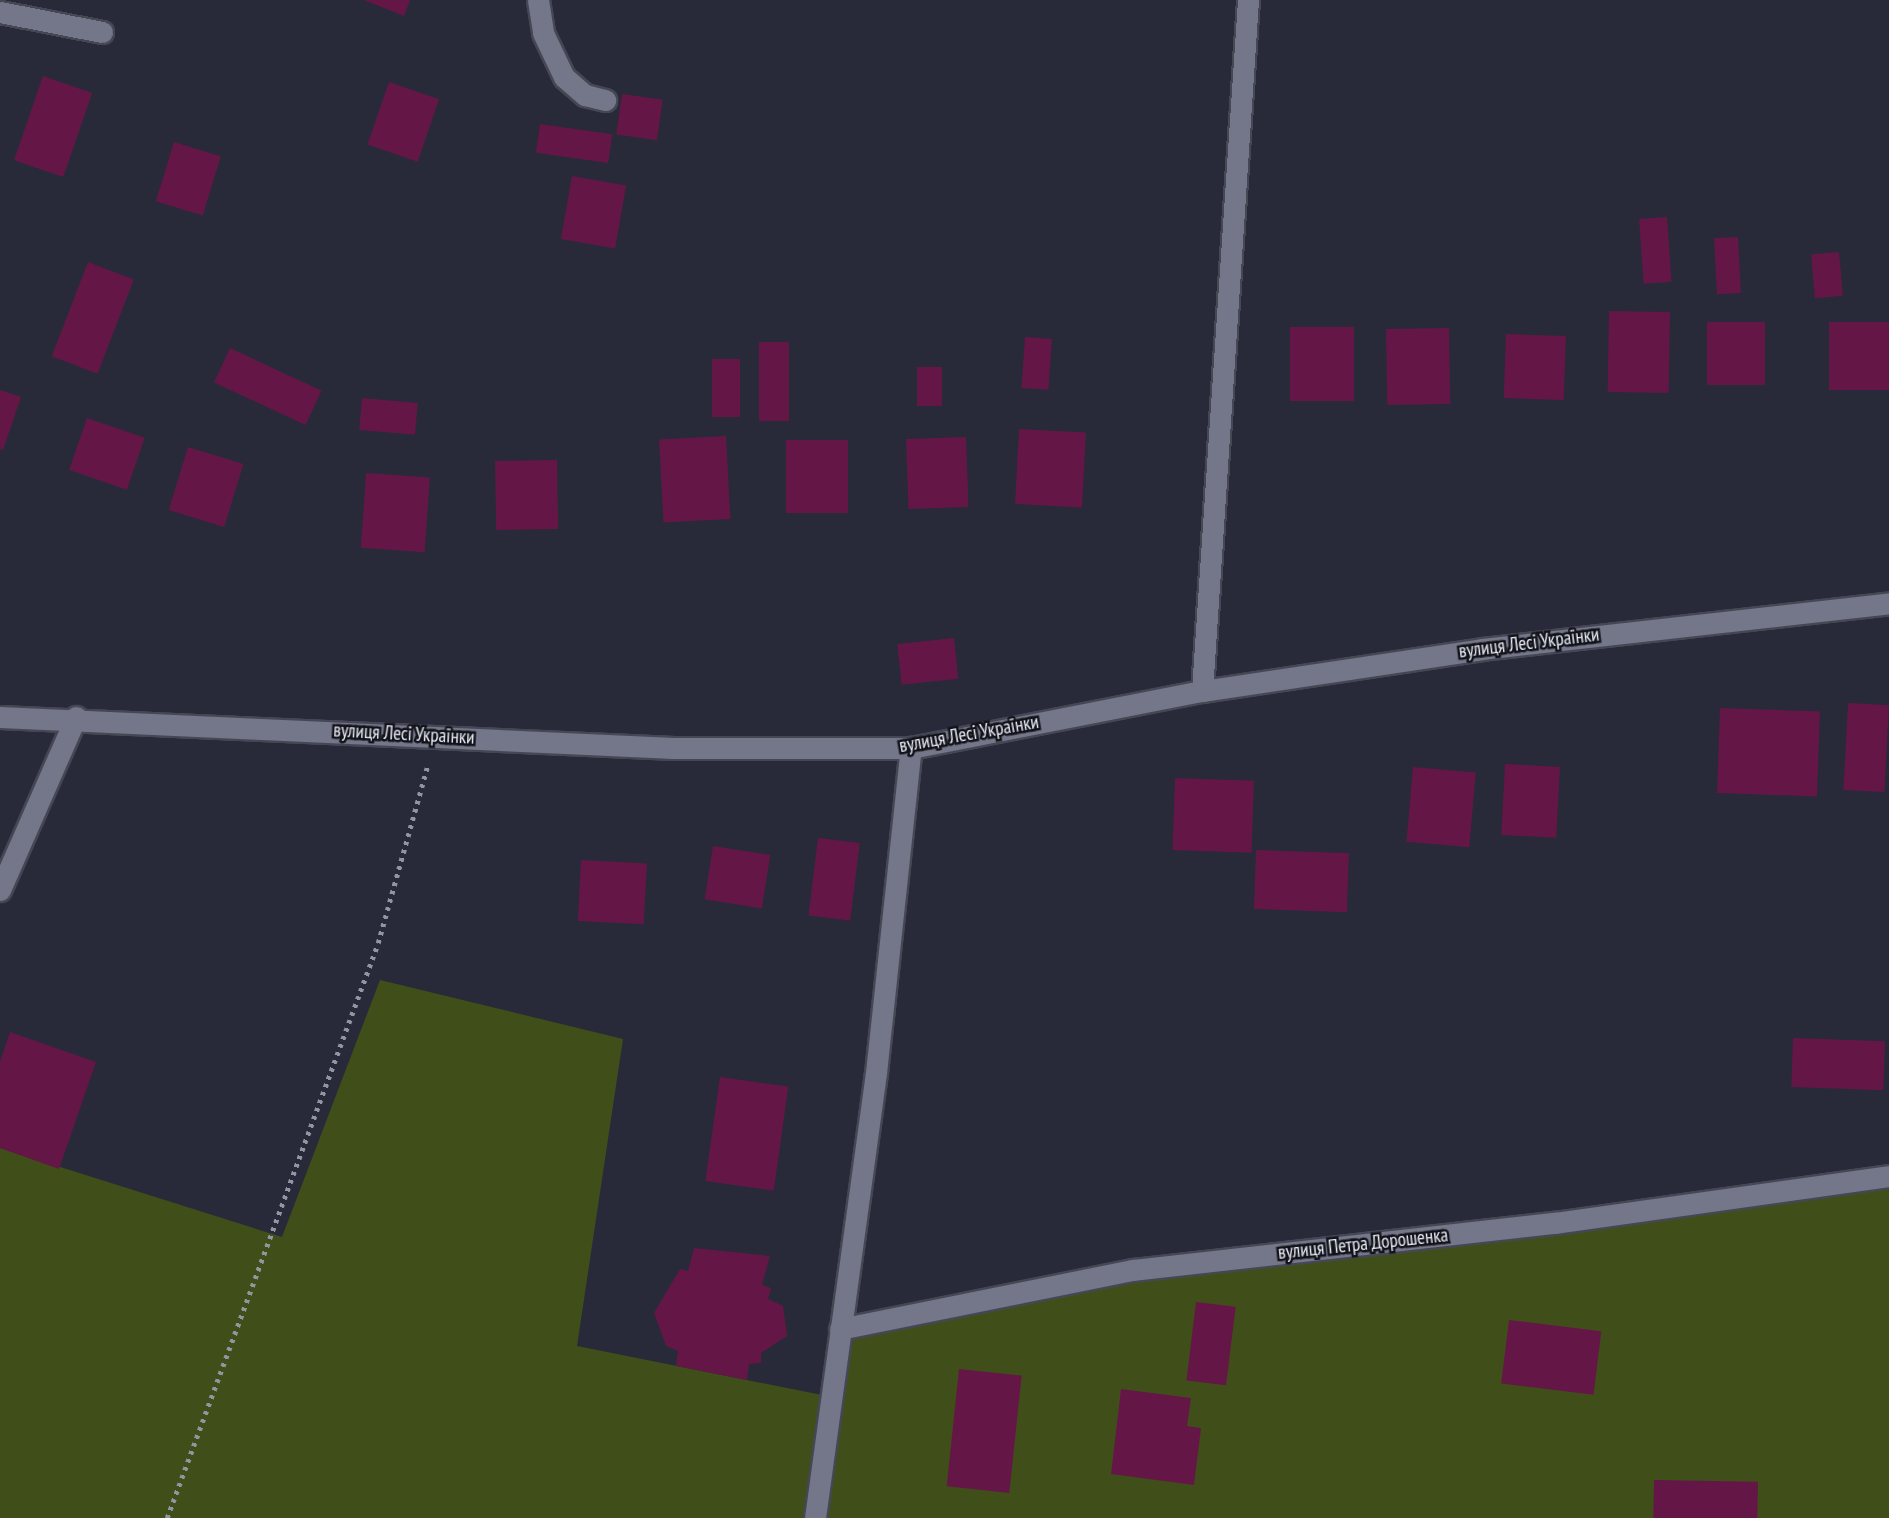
<!DOCTYPE html>
<html>
<head>
<meta charset="utf-8">
<style>
  body { margin:0 }
  #map { position:relative; width:1889px; height:1518px; overflow:hidden; background:#282a39; font-family:"PT Sans Narrow",sans-serif }
  div>[style] { position:absolute }
  [style*='--x'] { left:calc(var(--x)*1px); top:calc(var(--y)*1px); width:calc(var(--w)*1px); rotate:calc(var(--a)*1deg) }
  .green>* { inset:0; background:#404f19 }
  .building>* { inset:0; background:#641746; transform-origin:0 0 }
  .path>* { height:4.5px; margin-top:-2.25px; transform-origin:0; background:repeating-linear-gradient(90deg,#9294a0 0 3.5px,transparent 0 8.5px) }
  .roads { filter:drop-shadow(2px 0 #454754) drop-shadow(-2px 0 #454754) drop-shadow(0 2px #454754) drop-shadow(0 -2px #454754) }
  .minor>* { height:21px; margin:-10.5px; padding:0 10.5px; transform-origin:10.5px; border-radius:10.5px; background:#747689 }
  span { translate:-50% -50%; white-space:nowrap; text-align:center; line-height:1.15; -webkit-text-stroke:5px #12131a; paint-order:stroke }
  .street-label { font-size:19px; color:#ebedf7 }
</style>
</head>
<body>
<div id="map">
  <div class="green">
    <div style="clip-path:polygon(380px 980px,623px 1039px,577px 1346px,822px 1395px,840px 1329px,1133px 1270px,1889px 1176px,1889px 1518px,0 1518px,0 1148px,282px 1237px)"></div>
  </div>
  <div class="building">
    <div style="clip-path:polygon(364px 0,410px 0,404px 16px)"></div>
    <div style="left:43px;top:76px;width:52px;height:89px;rotate:19deg"></div>
    <div style="left:389px;top:82px;width:53px;height:66px;rotate:19deg"></div>
    <div style="left:622px;top:94px;width:41px;height:41px;rotate:8deg"></div>
    <div style="left:540px;top:124px;width:73px;height:29px;rotate:8deg"></div>
    <div style="left:174px;top:142px;width:49px;height:62px;rotate:17deg"></div>
    <div style="left:572px;top:176px;width:55px;height:64px;rotate:10deg"></div>
    <div style="left:1667px;top:217px;width:65px;height:28px;rotate:86deg"></div>
    <div style="left:1738px;top:237px;width:56px;height:24px;rotate:87deg"></div>
    <div style="left:1839px;top:252px;width:44px;height:28px;rotate:85deg"></div>
    <div style="left:88px;top:262px;width:49px;height:101px;rotate:21deg"></div>
    <div style="left:1609px;top:311px;width:61px;height:81px;rotate:1deg"></div>
    <div style="left:1707px;top:322px;width:58px;height:63px"></div>
    <div style="left:1829px;top:322px;width:60px;height:68px"></div>
    <div style="left:1290px;top:327px;width:64px;height:74px"></div>
    <div style="left:1449px;top:328px;width:76px;height:63px;rotate:89deg"></div>
    <div style="left:1506px;top:334px;width:60px;height:64px;rotate:2deg"></div>
    <div style="left:1025px;top:337px;width:27px;height:51px;rotate:4deg"></div>
    <div style="left:759px;top:342px;width:30px;height:79px"></div>
    <div style="left:230px;top:348px;width:101px;height:38px;rotate:25deg"></div>
    <div style="left:712px;top:359px;width:28px;height:58px"></div>
    <div style="left:917px;top:367px;width:25px;height:39px"></div>
    <div style="clip-path:polygon(0 390px,21px 397px,3px 450px,0 449px)"></div>
    <div style="left:362px;top:398px;width:56px;height:32px;rotate:5deg"></div>
    <div style="left:87px;top:418px;width:61px;height:55px;rotate:19deg"></div>
    <div style="left:1019px;top:429px;width:67px;height:75px;rotate:3deg"></div>
    <div style="left:726px;top:436px;width:83px;height:67px;rotate:87deg"></div>
    <div style="left:966px;top:437px;width:70px;height:60px;rotate:88deg"></div>
    <div style="left:786px;top:440px;width:62px;height:73px"></div>
    <div style="left:188px;top:447px;width:58px;height:66px;rotate:17deg"></div>
    <div style="left:557px;top:460px;width:69px;height:62px;rotate:89deg"></div>
    <div style="left:366px;top:473px;width:64px;height:75px;rotate:4deg"></div>
    <div style="left:954px;top:638px;width:41px;height:57px;rotate:84deg"></div>
    <div style="left:1848px;top:703px;width:41px;height:87px;rotate:3deg"></div>
    <div style="left:1720px;top:708px;width:100px;height:85px;rotate:2deg"></div>
    <div style="left:1505px;top:764px;width:55px;height:71px;rotate:3deg"></div>
    <div style="left:1413px;top:767px;width:63px;height:75px;rotate:5deg"></div>
    <div style="left:1175px;top:778px;width:79px;height:72px;rotate:2deg"></div>
    <div style="left:818px;top:838px;width:42px;height:78px;rotate:7deg"></div>
    <div style="left:713px;top:846px;width:58px;height:54px;rotate:9deg"></div>
    <div style="left:1256px;top:850px;width:93px;height:59px;rotate:2deg"></div>
    <div style="left:581px;top:860px;width:66px;height:61px;rotate:3deg"></div>
    <div style="clip-path:polygon(10px 1032px,96px 1062px,59px 1169px,0 1148px,0 1062px)"></div>
    <div style="left:1793px;top:1038px;width:92px;height:49px;rotate:2deg"></div>
    <div style="left:720px;top:1077px;width:69px;height:105px;rotate:8deg"></div>
    <div style="clip-path:polygon(694px 1248px,770px 1256px,762px 1285px,771px 1288px,768px 1299px,783px 1306px,787px 1336px,761px 1353px,761px 1363px,749px 1364px,747px 1380px,676px 1366px,678px 1351px,666px 1346px,654px 1313px,680px 1269px,688px 1271px)"></div>
    <div style="left:1196px;top:1302px;width:40px;height:79px;rotate:7deg"></div>
    <div style="left:1509px;top:1320px;width:93px;height:64px;rotate:7deg"></div>
    <div style="left:959px;top:1369px;width:63px;height:118px;rotate:6deg"></div>
    <div style="clip-path:polygon(1121px 1389px,1191px 1398px,1187px 1426px,1201px 1428px,1194px 1485px,1111px 1474px)"></div>
    <div style="left:1654px;top:1480px;width:104px;height:38px;rotate:1deg"></div>
  </div>
  <div class="path">
    <div style="--x:167;--y:1518;--w:612;--a:-69.85"></div>
    <div style="--x:378;--y:943;--w:186;--a:-74.4"></div>
  </div>
  <div class="roads">
    <div class="minor">
      <div style="--x:538;--y:0;--w:33;--a:81"></div>
      <div style="--x:543;--y:33;--w:49;--a:64.5"></div>
      <div style="--x:564;--y:77;--w:28;--a:41"></div>
      <div style="--x:585;--y:95;--w:21;--a:14"></div>
      <div style="--x:0;--y:12;--w:104;--a:11.1"></div>
      <div style="--x:1202;--y:691;--w:693;--a:-86.19"></div>
      <div style="--x:0;--y:717;--w:674;--a:2.64"></div>
      <div style="--x:673;--y:748;--w:238;--a:0"></div>
      <div style="--x:911;--y:748;--w:297;--a:-11.1"></div>
      <div style="--x:1202;--y:691;--w:283;--a:-8.5"></div>
      <div style="--x:1482;--y:649;--w:410;--a:-6.4"></div>
      <div style="--x:0;--y:890;--w:189;--a:-66.3"></div>
      <div style="--x:840;--y:1329;--w:299;--a:-11.4"></div>
      <div style="--x:1133;--y:1270;--w:425;--a:-6.4"></div>
      <div style="--x:1555;--y:1223;--w:337;--a:-8"></div>
      <div style="--x:815;--y:1518;--w:449;--a:-82.2"></div>
      <div style="--x:876;--y:1073;--w:327;--a:-83.9"></div>
    </div>
  </div>
  <div class="street-label">
    <span style="left:1529px;top:643px;rotate:-7deg">вулиця Лесі Українки</span>
    <span style="left:404px;top:734px;rotate:3deg">вулиця Лесі Українки</span>
    <span style="left:969px;top:734px;rotate:-10deg">вулиця Лесі Українки</span>
    <span style="left:1363px;top:1244px;rotate:-6deg">вулиця Петра Дорошенка</span>
  </div>
</div>
</body>
</html>
